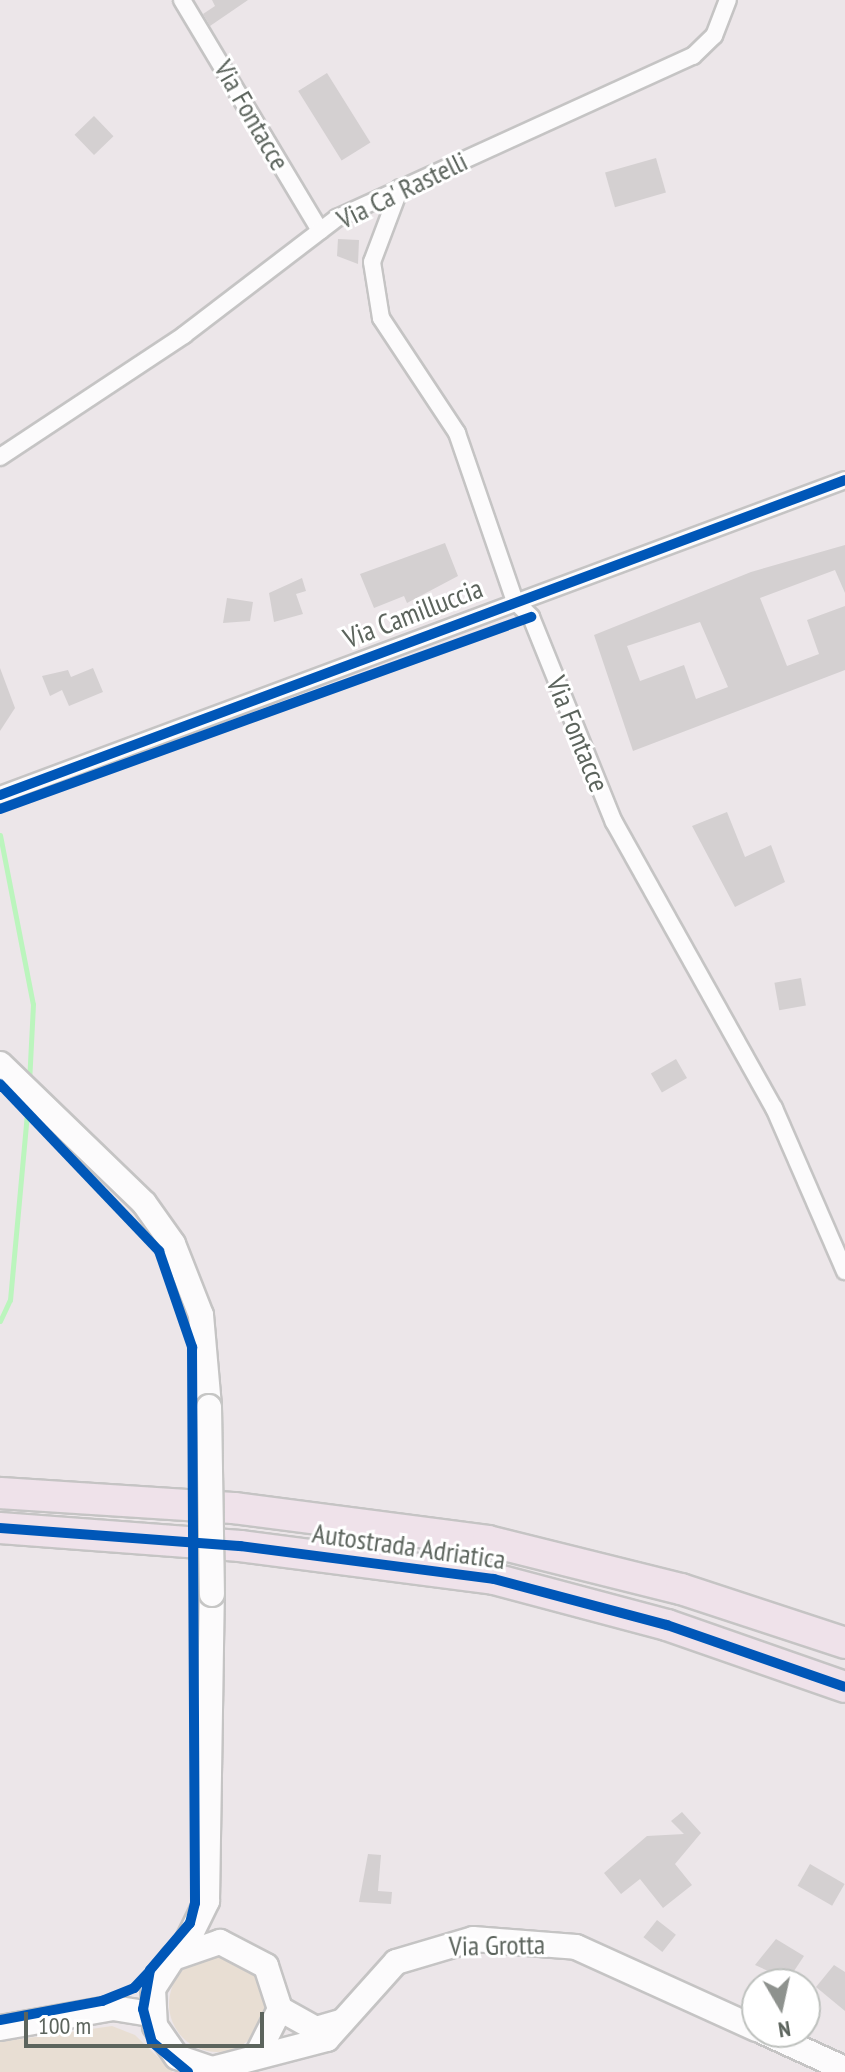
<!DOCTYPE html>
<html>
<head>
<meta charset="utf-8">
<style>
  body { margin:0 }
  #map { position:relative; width:845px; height:2072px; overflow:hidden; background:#ece6e9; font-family:"PT Sans Narrow",sans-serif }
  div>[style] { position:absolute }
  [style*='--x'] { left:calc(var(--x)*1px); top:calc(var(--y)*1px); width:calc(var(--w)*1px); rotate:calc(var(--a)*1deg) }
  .green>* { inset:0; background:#e8ded3 }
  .round { border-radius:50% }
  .stream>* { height:5px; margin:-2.5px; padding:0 2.5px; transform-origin:2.5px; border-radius:2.5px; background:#bbf5bd }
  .building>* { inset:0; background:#d4d0d1; transform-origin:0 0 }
  .roads { filter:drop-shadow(2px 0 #c5c4c4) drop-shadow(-2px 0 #c5c4c4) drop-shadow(0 2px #c5c4c4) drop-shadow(0 -2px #c5c4c4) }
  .street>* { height:16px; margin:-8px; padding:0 8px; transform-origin:8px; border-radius:8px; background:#fcfbfc }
  .secondary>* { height:24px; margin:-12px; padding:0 12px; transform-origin:12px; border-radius:12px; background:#fcfbfc }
  .highway>* { height:30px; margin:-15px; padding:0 15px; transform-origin:15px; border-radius:15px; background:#efe2ea }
  .bridges { filter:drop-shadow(2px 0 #c6c6c5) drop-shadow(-2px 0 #c6c6c5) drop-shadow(0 2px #c6c6c5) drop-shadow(0 -2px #c6c6c5) }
  .secondary-bridge>* { height:24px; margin:-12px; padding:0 12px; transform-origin:12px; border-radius:12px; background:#fcfbfc }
  .cycleway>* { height:10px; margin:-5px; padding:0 5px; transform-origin:5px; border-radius:5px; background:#0057b8 }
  span { translate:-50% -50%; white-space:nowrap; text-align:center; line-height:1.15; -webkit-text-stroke:6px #fff; paint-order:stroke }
  .street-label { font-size:28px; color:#5c645d }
  .north { position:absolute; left:741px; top:1968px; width:80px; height:80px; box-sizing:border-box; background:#fff; border:2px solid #bec1be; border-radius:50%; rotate:171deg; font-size:22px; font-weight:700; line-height:32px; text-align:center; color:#5c645d }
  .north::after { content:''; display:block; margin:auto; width:28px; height:36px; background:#8e928e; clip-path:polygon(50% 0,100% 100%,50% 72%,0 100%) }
  .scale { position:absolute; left:24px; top:2012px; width:240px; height:36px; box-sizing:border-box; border:4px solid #5c645d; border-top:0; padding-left:10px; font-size:24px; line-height:28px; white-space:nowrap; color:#5c645d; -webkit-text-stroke:6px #fff; paint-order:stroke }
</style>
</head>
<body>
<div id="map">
  <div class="green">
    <div class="round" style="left:169px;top:1956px;width:96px;height:96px"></div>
    <div style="clip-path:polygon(112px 2026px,135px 2035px,173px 2072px,0 2072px,0 2042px)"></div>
  </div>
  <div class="stream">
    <div style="--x:0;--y:835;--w:172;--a:79"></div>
    <div style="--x:33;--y:1004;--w:79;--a:92.9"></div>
    <div style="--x:0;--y:1321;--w:23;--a:-65"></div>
    <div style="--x:10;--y:1300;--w:200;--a:-84.8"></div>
  </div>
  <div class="building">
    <div style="clip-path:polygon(212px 0,248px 0,210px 26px,203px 14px,215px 6px)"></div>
    <div style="left:327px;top:73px;width:82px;height:34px;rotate:58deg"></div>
    <div style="left:94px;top:116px;width:28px;height:27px;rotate:46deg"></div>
    <div style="left:656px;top:158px;width:36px;height:53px;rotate:74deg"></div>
    <div style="clip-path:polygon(338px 239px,359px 240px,358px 264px,337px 256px)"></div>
    <div style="clip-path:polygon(445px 543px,458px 576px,407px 603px,404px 596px,374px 608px,360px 574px)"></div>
    <div style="clip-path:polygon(evenodd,845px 545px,845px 593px,835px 570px,760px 598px,787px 666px,819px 654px,807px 620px,845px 606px,845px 670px,633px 751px,594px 635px,751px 572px,845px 545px,700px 622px,728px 687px,696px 699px,684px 665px,640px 681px,627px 646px,700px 622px)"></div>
    <div style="clip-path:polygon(302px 578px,306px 591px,296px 594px,303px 614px,274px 622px,269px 593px)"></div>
    <div style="clip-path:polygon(227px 598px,253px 602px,250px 621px,223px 623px)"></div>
    <div style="clip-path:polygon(0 668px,15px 708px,0 731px)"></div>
    <div style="clip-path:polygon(93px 668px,103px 692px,69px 706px,62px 690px,50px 696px,42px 676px,68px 670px,71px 677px)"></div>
    <div style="clip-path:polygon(727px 812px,745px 857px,771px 845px,785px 882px,735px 907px,692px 826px)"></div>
    <div style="left:801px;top:978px;width:28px;height:27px;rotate:80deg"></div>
    <div style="left:676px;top:1059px;width:22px;height:29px;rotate:60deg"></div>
    <div style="clip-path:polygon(682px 1812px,701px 1833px,675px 1864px,692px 1885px,663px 1908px,640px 1879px,621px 1894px,604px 1873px,647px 1836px,684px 1834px,671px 1821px)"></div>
    <div style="clip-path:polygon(368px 1854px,381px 1855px,378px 1891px,392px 1892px,391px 1904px,359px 1902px)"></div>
    <div style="left:810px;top:1864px;width:40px;height:25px;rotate:30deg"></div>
    <div style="left:657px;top:1920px;width:24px;height:22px;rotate:38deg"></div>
    <div style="clip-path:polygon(776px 1939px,804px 1956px,788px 1980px,755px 1965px)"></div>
    <div style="clip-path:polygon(834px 1965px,845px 1972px,845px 2011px,816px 1987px)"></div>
  </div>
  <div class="roads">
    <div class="street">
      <div style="--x:182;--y:0;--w:269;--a:59.1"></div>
      <div style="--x:400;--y:188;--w:79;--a:110.7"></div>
      <div style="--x:372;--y:262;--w:57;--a:80.9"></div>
      <div style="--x:381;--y:318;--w:138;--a:56.5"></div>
      <div style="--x:457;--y:433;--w:178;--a:71"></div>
      <div style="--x:515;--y:601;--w:23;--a:45"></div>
      <div style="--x:531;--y:617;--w:221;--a:68"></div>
      <div style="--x:614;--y:822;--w:328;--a:60.8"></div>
      <div style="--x:774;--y:1108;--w:178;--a:66.5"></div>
      <div style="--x:0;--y:457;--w:221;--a:-33.5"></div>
      <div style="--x:184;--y:335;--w:193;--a:-37.4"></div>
      <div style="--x:337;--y:218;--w:391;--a:-24.5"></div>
      <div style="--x:693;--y:56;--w:29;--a:-44"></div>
      <div style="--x:714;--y:36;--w:39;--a:-69"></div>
      <div style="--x:0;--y:795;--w:902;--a:-20.44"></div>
    </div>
    <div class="secondary">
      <div style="--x:0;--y:1064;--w:200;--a:44"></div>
      <div style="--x:144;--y:1203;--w:50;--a:54.7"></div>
      <div style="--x:173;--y:1244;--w:76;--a:68.5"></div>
      <div style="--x:201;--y:1315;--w:92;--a:85"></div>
      <div style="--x:183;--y:1950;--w:55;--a:-63.9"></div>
      <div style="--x:207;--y:1901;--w:307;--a:-89.1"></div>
      <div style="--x:280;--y:2009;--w:41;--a:29.1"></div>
      <div style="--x:316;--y:2029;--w:25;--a:-16"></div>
      <div style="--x:0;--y:2028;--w:115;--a:-10"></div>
      <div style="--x:113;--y:2008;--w:39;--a:9"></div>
      <div style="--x:764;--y:2032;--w:89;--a:24.6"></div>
      <div style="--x:258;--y:2053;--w:49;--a:-63.4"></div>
      <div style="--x:280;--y:2009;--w:45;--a:-108"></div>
      <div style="--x:266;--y:1966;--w:52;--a:-152.4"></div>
      <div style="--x:220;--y:1942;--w:50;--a:161.2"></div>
      <div style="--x:173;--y:1958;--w:37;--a:123"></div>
      <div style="--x:153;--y:1989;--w:37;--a:87"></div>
      <div style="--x:155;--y:2026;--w:38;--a:55"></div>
      <div style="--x:177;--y:2057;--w:37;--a:19"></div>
      <div style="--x:212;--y:2069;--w:119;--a:-14.6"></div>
      <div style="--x:327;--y:2039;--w:103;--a:-48.1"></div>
      <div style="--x:396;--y:1962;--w:80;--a:-16.6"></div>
      <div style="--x:473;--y:1939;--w:103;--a:4.4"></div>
      <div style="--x:576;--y:1947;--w:199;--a:24.4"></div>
    </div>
    <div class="highway">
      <div style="--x:0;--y:1493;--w:234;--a:3.7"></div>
      <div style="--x:234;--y:1508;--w:256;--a:7.4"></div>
      <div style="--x:488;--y:1541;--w:199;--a:14"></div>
      <div style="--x:681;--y:1589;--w:173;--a:18.2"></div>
      <div style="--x:0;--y:1528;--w:241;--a:4.3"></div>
      <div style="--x:240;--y:1546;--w:256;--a:7.4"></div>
      <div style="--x:494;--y:1579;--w:179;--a:14.9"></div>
      <div style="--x:667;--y:1625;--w:188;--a:19.2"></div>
    </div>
  </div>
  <div class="bridges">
    <div class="secondary-bridge">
      <div style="--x:209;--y:1407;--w:187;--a:89.1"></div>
    </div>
  </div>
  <div class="cycleway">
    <div style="--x:0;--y:795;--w:902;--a:-20.44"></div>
    <div style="--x:0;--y:809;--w:565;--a:-19.88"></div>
    <div style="--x:0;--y:1084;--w:231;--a:46.4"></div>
    <div style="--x:159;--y:1251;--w:102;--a:71"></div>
    <div style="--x:192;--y:1347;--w:556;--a:89.69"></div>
    <div style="--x:195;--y:1903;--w:21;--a:104"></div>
    <div style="--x:190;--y:1923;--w:62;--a:130.4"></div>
    <div style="--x:150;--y:1970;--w:40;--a:100"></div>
    <div style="--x:143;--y:2009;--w:34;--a:75"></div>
    <div style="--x:152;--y:2042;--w:47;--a:39.8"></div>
    <div style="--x:0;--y:1528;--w:241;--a:4.3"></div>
    <div style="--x:240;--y:1546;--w:256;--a:7.4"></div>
    <div style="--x:494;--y:1579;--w:179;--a:14.9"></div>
    <div style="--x:667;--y:1625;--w:188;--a:19.2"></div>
    <div style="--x:0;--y:2020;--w:104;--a:-10.6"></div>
    <div style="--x:102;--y:2001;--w:35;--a:-22"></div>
    <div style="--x:134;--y:1988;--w:21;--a:-47"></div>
  </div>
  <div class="street-label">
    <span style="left:252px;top:115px;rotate:60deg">Via Fontacce</span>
    <span style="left:402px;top:190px;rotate:-26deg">Via Ca' Rastelli</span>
    <span style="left:413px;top:613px;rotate:-21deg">Via Camilluccia</span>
    <span style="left:578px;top:734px;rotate:68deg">Via Fontacce</span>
    <span style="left:409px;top:1546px;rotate:8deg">Autostrada Adriatica</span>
    <span style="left:497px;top:1945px;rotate:-1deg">Via Grotta</span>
  </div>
  <div class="north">N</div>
  <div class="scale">100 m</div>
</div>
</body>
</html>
